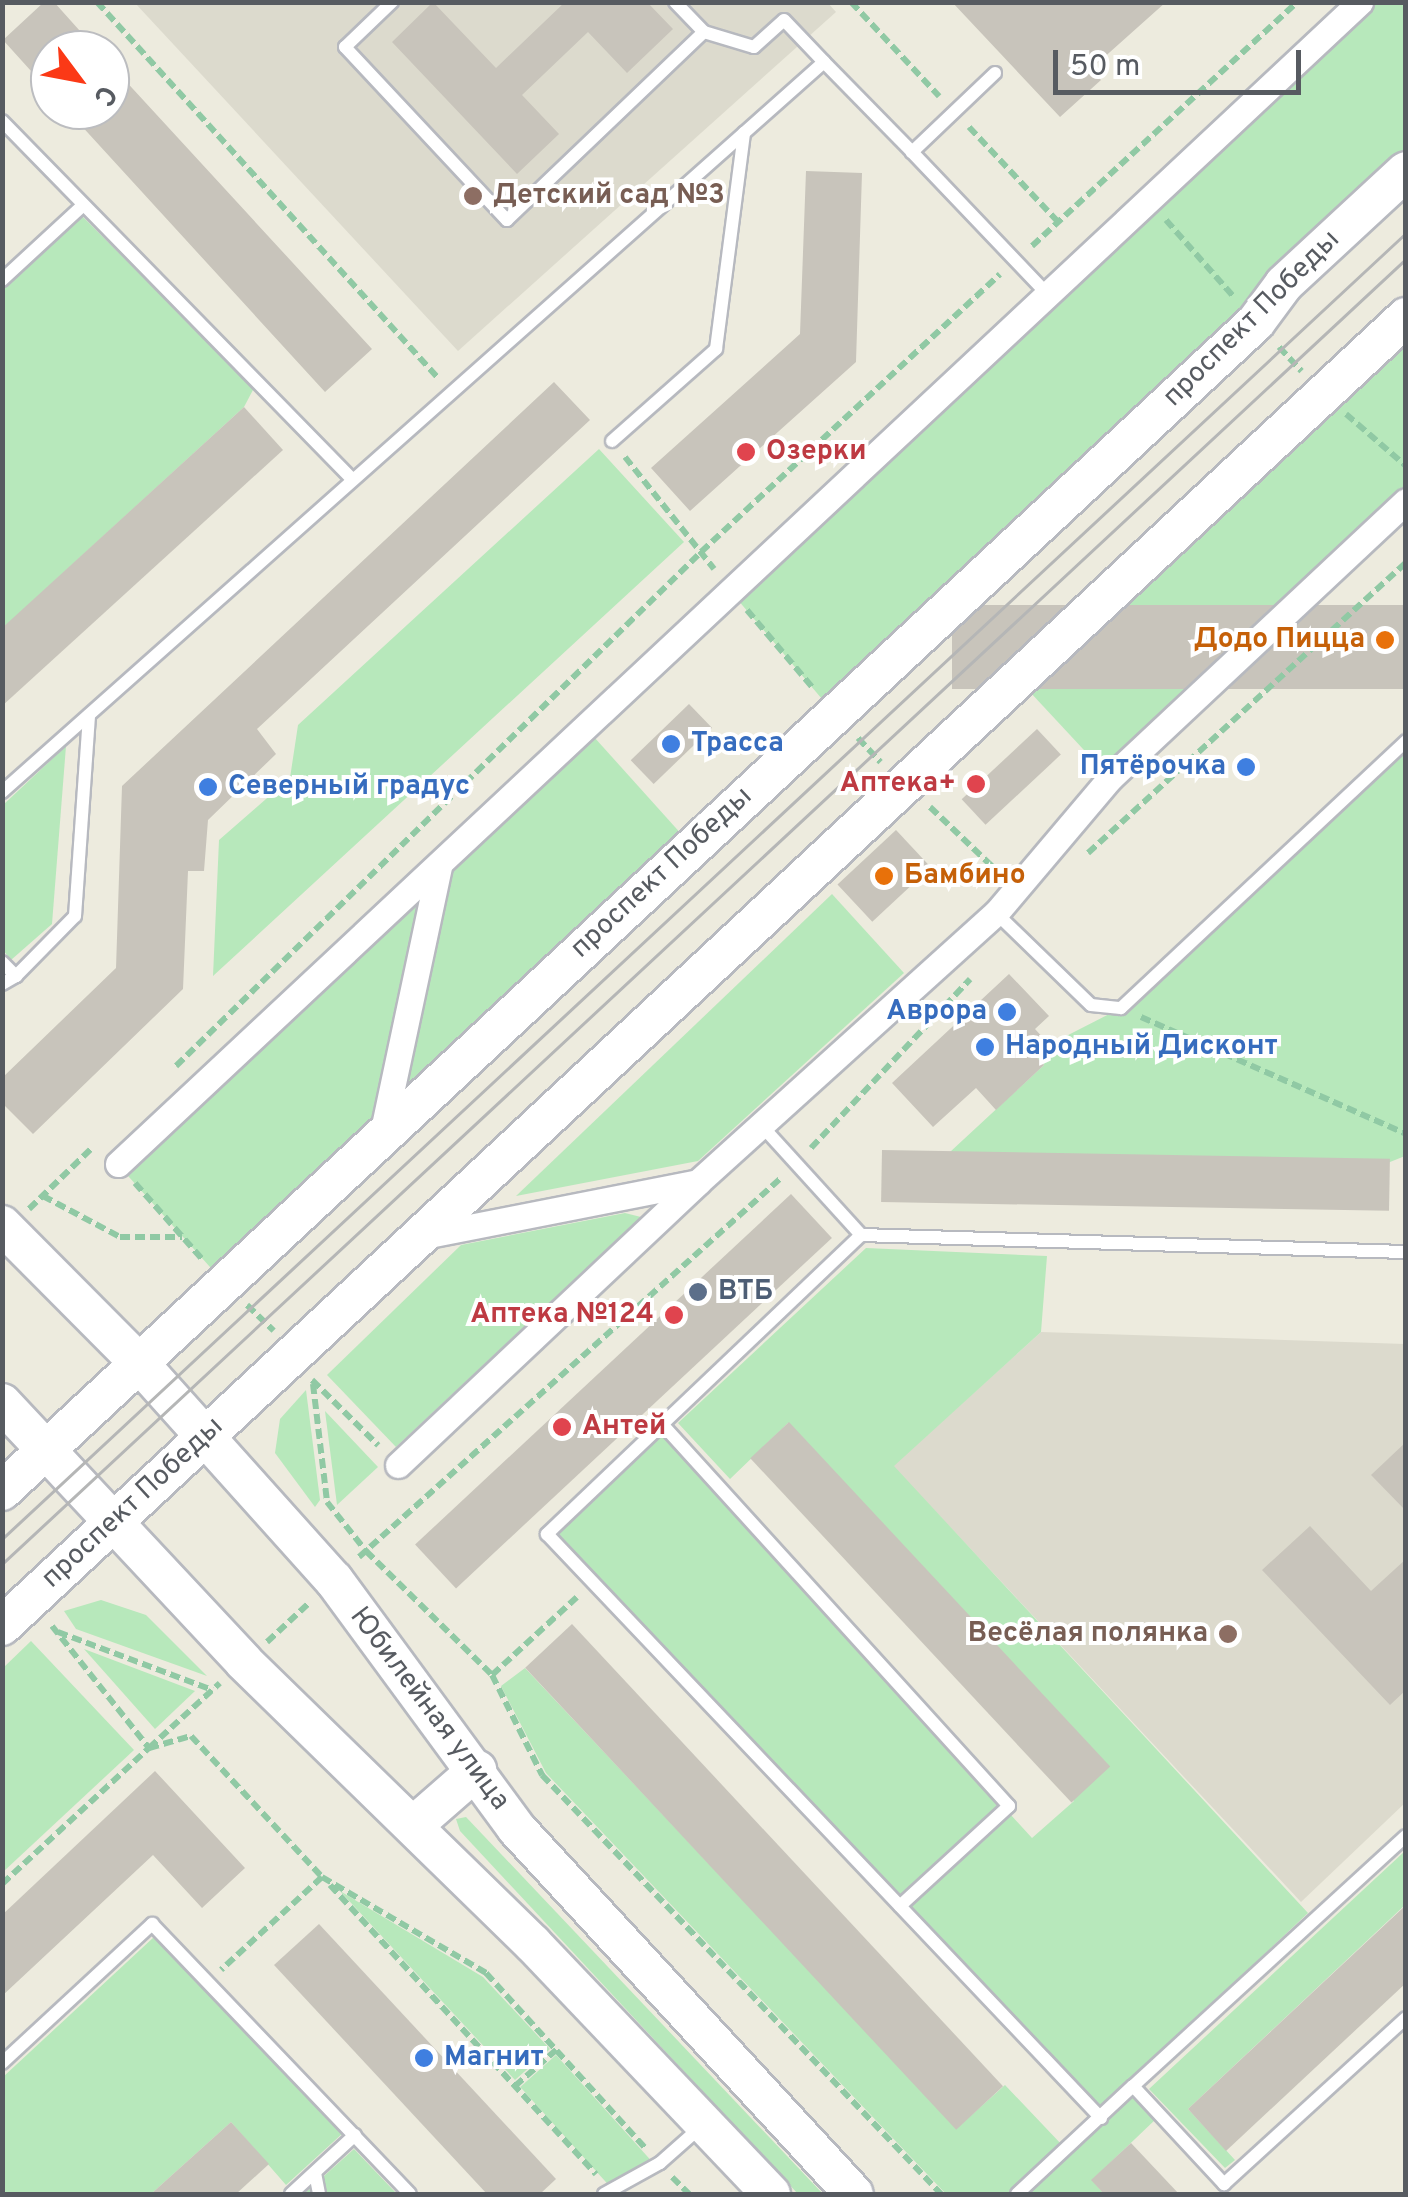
<!DOCTYPE html>
<html>
<head>
<meta charset="utf-8">
<style>
  body { margin:0 }
  #map { position:relative; width:1408px; height:2197px; overflow:hidden; background:#edebde; font-family:Overpass,sans-serif }
  div>[style] { position:absolute }
  [style*='--x'] { left:calc(var(--x)*1px); top:calc(var(--y)*1px); width:calc(var(--w)*1px); rotate:calc(var(--a)*1deg) }
  .education>* { inset:0; background:#dcdacd }
  .green>* { inset:0; background:#b7e8bb; transform-origin:0 0 }
  .building>* { inset:0; background:#c8c4bb; transform-origin:0 0 }
  .path>* { height:6px; margin-top:-3px; transform-origin:0; background:repeating-linear-gradient(90deg,#90c9a4 0 10px,transparent 0 15px) }
  .roads { filter:drop-shadow(2px 0 #b7b9bf) drop-shadow(-2px 0 #b7b9bf) drop-shadow(0 2px #b7b9bf) drop-shadow(0 -2px #b7b9bf) }
  .lane>* { height:12px; margin:-6px; padding:0 6px; transform-origin:6px; border-radius:6px; background:#fff }
  .street>* { height:25px; margin:-12.5px; padding:0 12.5px; transform-origin:12.5px; border-radius:12.5px; background:#fff }
  .secondary>* { height:38px; margin:-19px; padding:0 19px; transform-origin:19px; border-radius:19px; background:#fff }
  .tram>* { height:2.5px; margin:-1.25px; padding:0 1.25px; transform-origin:1.25px; border-radius:1.25px; background:#b5b6b6 }
  .dots>* { width:28px; height:28px; translate:-50% -50%; box-sizing:border-box; border:5px solid #fff; border-radius:50% }
  span { translate:-50% -50%; white-space:nowrap; text-align:center; line-height:1.15; -webkit-text-stroke:8px #fff; paint-order:stroke }
  .education-label { font-size:28px; color:#785e54; font-weight:700 }
  .left { translate:0 -50%; text-align:left }
  .right { translate:-100% -50%; text-align:right }
  .street-label { font-size:28px; color:#575b61 }
  .health-label { font-size:28px; color:#be3a42; font-weight:700 }
  .food-label { font-size:28px; color:#c56008; font-weight:700 }
  .shop-label { font-size:28px; color:#366cbe; font-weight:700 }
  .service-label { font-size:28px; color:#4e5e75; font-weight:700 }
  .frame { position:absolute; inset:0; border:5px solid #575b61; pointer-events:none }
  .north { position:absolute; left:30px; top:30px; width:100px; height:100px; box-sizing:border-box; background:#fff; border:2px solid #bcbdc0; border-radius:50%; rotate:122deg; font-size:28px; font-weight:700; line-height:40px; text-align:center; color:#575b61 }
  .north::after { content:''; display:block; margin:auto; width:35px; height:45px; background:#fb3916; clip-path:polygon(50% 0,100% 100%,50% 72%,0 100%) }
  .scale { position:absolute; left:1053px; top:50px; width:248px; height:45px; box-sizing:border-box; border:5px solid #575b61; border-top:0; padding-left:12px; font-size:30px; line-height:35px; white-space:nowrap; color:#575b61; -webkit-text-stroke:8px #fff; paint-order:stroke }
</style>
</head>
<body>
<div id="map">
  <div class="education">
    <div style="clip-path:polygon(827px 2px,836px 12px,458px 351px,135px 3px)"></div>
    <div style="clip-path:polygon(1041px 1332px,1405px 1344px,1405px 1803px,1301px 1902px,893px 1466px)"></div>
  </div>
  <div class="green">
    <div style="clip-path:polygon(1360px 3px,1405px 3px,1405px 171px,833px 712px,732px 593px)"></div>
    <div style="clip-path:polygon(81px 215px,254px 388px,244px 407px,3px 628px,3px 288px)"></div>
    <div style="clip-path:polygon(1405px 317px,1405px 501px,1110px 778px,1016px 677px)"></div>
    <div style="clip-path:polygon(599px 449px,684px 542px,213px 976px,219px 840px,290px 778px,298px 725px)"></div>
    <div style="left:585px;top:727px;width:159px;height:640px;rotate:48deg"></div>
    <div style="clip-path:polygon(1405px 741px,1405px 1156px,1390px 1162px,950px 1152px,1044px 1065px,1033px 1053px,1121px 1008px)"></div>
    <div style="clip-path:polygon(66px 746px,52px 924px,11px 960px,3px 950px,3px 805px)"></div>
    <div style="clip-path:polygon(832px 894px,904px 973px,698px 1161px,516px 1196px)"></div>
    <div style="clip-path:polygon(625px 1213px,641px 1217px,396px 1447px,327px 1375px,461px 1245px)"></div>
    <div style="clip-path:polygon(866px 1248px,1047px 1256px,1041px 1332px,894px 1466px,1308px 1913px,1101px 2108px,557px 1535px,663px 1433px,1032px 1838px,1074px 1801px,788px 1423px,730px 1479px,678px 1423px)"></div>
    <div style="clip-path:polygon(306px 1390px,320px 1500px,315px 1507px,275px 1453px,280px 1419px)"></div>
    <div style="clip-path:polygon(325px 1411px,378px 1467px,337px 1505px)"></div>
    <div style="clip-path:polygon(101px 1600px,146px 1615px,207px 1676px,76px 1629px,64px 1611px)"></div>
    <div style="clip-path:polygon(31px 1641px,134px 1750px,3px 1872px,3px 1668px)"></div>
    <div style="clip-path:polygon(84px 1649px,195px 1691px,155px 1729px)"></div>
    <div style="clip-path:polygon(525px 1668px,957px 2128px,1005px 2085px,1062px 2145px,1009px 2194px,946px 2194px,546px 1773px,501px 1686px)"></div>
    <div style="clip-path:polygon(466px 1817px,823px 2194px,798px 2194px,460px 1831px,456px 1819px)"></div>
    <div style="clip-path:polygon(1405px 1851px,1405px 1905px,1188px 2109px,1235px 2160px,1225px 2168px,1149px 2089px)"></div>
    <div style="clip-path:polygon(340px 1891px,483px 1977px,550px 2049px,515px 2080px)"></div>
    <div style="clip-path:polygon(154px 1937px,343px 2133px,286px 2185px,231px 2122px,151px 2194px,3px 2194px,3px 2077px)"></div>
    <div style="left:556px;top:2055px;width:145px;height:48px;rotate:48deg"></div>
    <div style="clip-path:polygon(1133px 2092px,1157px 2118px,1092px 2180px,1104px 2194px,1022px 2194px)"></div>
    <div style="clip-path:polygon(354px 2149px,397px 2194px,304px 2194px)"></div>
  </div>
  <div class="building">
    <div style="clip-path:polygon(44px 2px,54px 2px,97px 50px,50px 50px,50px 92px,3px 40px)"></div>
    <div style="clip-path:polygon(433px 2px,496px 68px,565px 2px,647px 2px,673px 29px,627px 73px,588px 32px,522px 95px,559px 134px,517px 174px,392px 42px)"></div>
    <div style="clip-path:polygon(952px 2px,1166px 2px,1091px 69px,1101px 80px,1060px 117px)"></div>
    <div style="clip-path:polygon(110px 64px,372px 349px,325px 392px,67px 110px,110px 110px)"></div>
    <div style="clip-path:polygon(806px 171px,862px 173px,856px 362px,690px 511px,651px 468px,800px 334px)"></div>
    <div style="clip-path:polygon(554px 382px,590px 420px,257px 729px,276px 754px,208px 820px,204px 871px,188px 871px,183px 989px,33px 1134px,2px 1103px,2px 1078px,116px 968px,122px 786px)"></div>
    <div style="clip-path:polygon(244px 407px,283px 450px,2px 706px,2px 628px)"></div>
    <div style="left:1406px;top:605px;width:84px;height:454px;rotate:90deg"></div>
    <div style="left:689px;top:704px;width:33px;height:81px;rotate:46deg"></div>
    <div style="left:1037px;top:729px;width:35px;height:103px;rotate:47deg"></div>
    <div style="left:896px;top:830px;width:51px;height:80px;rotate:47deg"></div>
    <div style="clip-path:polygon(1009px 974px,1049px 1016px,1035px 1029px,1046px 1041px,1033px 1053px,1044px 1065px,996px 1110px,976px 1088px,933px 1127px,892px 1083px)"></div>
    <div style="left:882px;top:1150px;width:508px;height:52px;rotate:1deg"></div>
    <div style="left:791px;top:1194px;width:60px;height:514px;rotate:47deg"></div>
    <div style="left:789px;top:1422px;width:471px;height:53px;rotate:47deg"></div>
    <div style="clip-path:polygon(1406px 1442px,1406px 1511px,1371px 1475px)"></div>
    <div style="clip-path:polygon(1310px 1526px,1371px 1591px,1406px 1559px,1406px 1690px,1390px 1705px,1262px 1570px)"></div>
    <div style="left:572px;top:1624px;width:632px;height:64px;rotate:47deg"></div>
    <div style="clip-path:polygon(155px 1771px,245px 1868px,202px 1908px,153px 1855px,2px 1996px,2px 1915px)"></div>
    <div style="clip-path:polygon(1406px 1905px,1406px 1983px,1226px 2151px,1188px 2109px)"></div>
    <div style="clip-path:polygon(319px 1924px,556px 2179px,540px 2194px,487px 2194px,274px 1965px)"></div>
    <div style="clip-path:polygon(231px 2122px,269px 2164px,236px 2194px,151px 2194px)"></div>
    <div style="clip-path:polygon(1131px 2143px,1179px 2194px,1104px 2194px,1091px 2180px)"></div>
  </div>
  <div class="path">
    <div style="--x:97;--y:2;--w:509;--a:47.79"></div>
    <div style="--x:851;--y:2;--w:129;--a:46.9"></div>
    <div style="--x:969;--y:127;--w:132;--a:46.8"></div>
    <div style="--x:1166;--y:220;--w:103;--a:48.6"></div>
    <div style="--x:1032;--y:246;--w:360;--a:-42.6"></div>
    <div style="--x:1279;--y:347;--w:33;--a:47"></div>
    <div style="--x:1346;--y:414;--w:79;--a:40.9"></div>
    <div style="--x:625;--y:457;--w:143;--a:51.5"></div>
    <div style="--x:747;--y:610;--w:102;--a:49.8"></div>
    <div style="--x:858;--y:738;--w:33;--a:47"></div>
    <div style="--x:930;--y:807;--w:93;--a:43.7"></div>
    <div style="--x:1088;--y:853;--w:430;--a:-42.4"></div>
    <div style="--x:1141;--y:1017;--w:290;--a:23.8"></div>
    <div style="--x:176;--y:1066;--w:735;--a:-44.39"></div>
    <div style="--x:701;--y:552;--w:408;--a:-42.9"></div>
    <div style="--x:811;--y:1148;--w:232;--a:-46.7"></div>
    <div style="--x:135;--y:1183;--w:103;--a:48.6"></div>
    <div style="--x:43;--y:1196;--w:87;--a:28"></div>
    <div style="--x:120;--y:1237;--w:62;--a:0"></div>
    <div style="--x:29;--y:1209;--w:88;--a:-44.1"></div>
    <div style="--x:247;--y:1305;--w:37;--a:44"></div>
    <div style="--x:312;--y:1380;--w:93;--a:44.6"></div>
    <div style="--x:313;--y:1384;--w:119;--a:83.2"></div>
    <div style="--x:327;--y:1502;--w:63;--a:51.5"></div>
    <div style="--x:366;--y:1551;--w:177;--a:44.5"></div>
    <div style="--x:492;--y:1675;--w:112;--a:63.4"></div>
    <div style="--x:542;--y:1775;--w:579;--a:46.4"></div>
    <div style="--x:359;--y:1557;--w:567;--a:-41.93"></div>
    <div style="--x:52;--y:1626;--w:156;--a:51.5"></div>
    <div style="--x:149;--y:1748;--w:96;--a:-42.5"></div>
    <div style="--x:58;--y:1632;--w:165;--a:20.6"></div>
    <div style="--x:267;--y:1642;--w:57;--a:-42.9"></div>
    <div style="--x:492;--y:1675;--w:115;--a:-42.5"></div>
    <div style="--x:322;--y:1877;--w:190;--a:30.3"></div>
    <div style="--x:486;--y:1973;--w:239;--a:47.7"></div>
    <div style="--x:2;--y:1884;--w:200;--a:-42.8"></div>
    <div style="--x:149;--y:1748;--w:44;--a:-15.9"></div>
    <div style="--x:191;--y:1736;--w:192;--a:47.1"></div>
    <div style="--x:322;--y:1877;--w:137;--a:137.4"></div>
    <div style="--x:330;--y:1885;--w:393;--a:47.4"></div>
    <div style="--x:515;--y:2086;--w:55;--a:-41.3"></div>
    <div style="--x:672;--y:2177;--w:24;--a:45"></div>
  </div>
  <div class="roads">
    <div class="lane">
      <div style="--x:392;--y:2;--w:65;--a:136.2"></div>
      <div style="--x:345;--y:47;--w:237;--a:46.9"></div>
      <div style="--x:507;--y:220;--w:272;--a:-43.7"></div>
      <div style="--x:675;--y:2;--w:42;--a:46"></div>
      <div style="--x:704;--y:32;--w:52;--a:16.7"></div>
      <div style="--x:754;--y:47;--w:40;--a:-42"></div>
      <div style="--x:784;--y:20;--w:58;--a:46.4"></div>
      <div style="--x:995;--y:73;--w:115;--a:136.4"></div>
      <div style="--x:912;--y:152;--w:197;--a:46.4"></div>
      <div style="--x:2;--y:121;--w:501;--a:45.65"></div>
      <div style="--x:2;--y:280;--w:108;--a:-42.7"></div>
      <div style="--x:612;--y:441;--w:139;--a:-41.5"></div>
      <div style="--x:716;--y:349;--w:218;--a:-82.6"></div>
      <div style="--x:2;--y:792;--w:1099;--a:-41.61"></div>
      <div style="--x:824;--y:62;--w:126;--a:45.6"></div>
      <div style="--x:996;--y:913;--w:132;--a:44.1"></div>
      <div style="--x:1091;--y:1005;--w:30;--a:6"></div>
      <div style="--x:1121;--y:1008;--w:391;--a:-43.1"></div>
      <div style="--x:2;--y:962;--w:20;--a:45"></div>
      <div style="--x:16;--y:976;--w:84;--a:-45.5"></div>
      <div style="--x:75;--y:916;--w:201;--a:-86"></div>
      <div style="--x:2;--y:984;--w:16;--a:-30"></div>
      <div style="--x:761;--y:1125;--w:149;--a:47.7"></div>
      <div style="--x:861;--y:1235;--w:545;--a:1.79"></div>
      <div style="--x:861;--y:1235;--w:434;--a:136.4"></div>
      <div style="--x:547;--y:1534;--w:805;--a:46.51"></div>
      <div style="--x:662;--y:1424;--w:516;--a:47.75"></div>
      <div style="--x:1009;--y:1806;--w:148;--a:137.5"></div>
      <div style="--x:2;--y:2063;--w:205;--a:-42.8"></div>
      <div style="--x:152;--y:1924;--w:373;--a:46.3"></div>
      <div style="--x:1133;--y:2086;--w:370;--a:-42.5"></div>
      <div style="--x:315;--y:2173;--w:21;--a:79"></div>
      <div style="--x:291;--y:2194;--w:87;--a:-42.7"></div>
      <div style="--x:604;--y:2194;--w:64;--a:-29"></div>
      <div style="--x:660;--y:2163;--w:57;--a:-41.5"></div>
      <div style="--x:1017;--y:2194;--w:158;--a:-43"></div>
      <div style="--x:1133;--y:2086;--w:134;--a:47.1"></div>
      <div style="--x:1224;--y:2184;--w:246;--a:-42.4"></div>
    </div>
    <div class="street">
      <div style="--x:382;--y:1135;--w:275;--a:-78"></div>
      <div style="--x:118;--y:1164;--w:1701;--a:-43.09"></div>
      <div style="--x:423;--y:1236;--w:280;--a:-11.1"></div>
      <div style="--x:698;--y:1182;--w:401;--a:-42.1"></div>
      <div style="--x:996;--y:913;--w:177;--a:-49.8"></div>
      <div style="--x:1110;--y:778;--w:405;--a:-43.1"></div>
      <div style="--x:398;--y:1465;--w:412;--a:-43.3"></div>
    </div>
    <div class="secondary">
      <div style="--x:2;--y:1225;--w:194;--a:45.2"></div>
      <div style="--x:139;--y:1363;--w:292;--a:48.1"></div>
      <div style="--x:334;--y:1580;--w:308;--a:53.7"></div>
      <div style="--x:516;--y:1828;--w:498;--a:47.3"></div>
      <div style="--x:2;--y:1403;--w:354;--a:46.9"></div>
      <div style="--x:244;--y:1662;--w:404;--a:44.3"></div>
      <div style="--x:533;--y:1944;--w:345;--a:46.4"></div>
      <div style="--x:2;--y:1491;--w:1714;--a:-42.99"></div>
      <div style="--x:1256;--y:322;--w:47;--a:-53.6"></div>
      <div style="--x:1284;--y:284;--w:166;--a:-42.8"></div>
      <div style="--x:2;--y:1626;--w:1920;--a:-42.99"></div>
      <div style="--x:414;--y:1825;--w:84;--a:-41.1"></div>
    </div>
  </div>
  <div class="tram">
    <div style="--x:2;--y:1539;--w:1918;--a:-42.93"></div>
    <div style="--x:2;--y:1564;--w:1917;--a:-42.91"></div>
  </div>
  <div class="dots">
    <div style="left:473px;top:196px;background:#8d6e63"></div>
    <div style="left:746px;top:452px;background:#e0444e"></div>
    <div style="left:1385px;top:640px;background:#e8710a"></div>
    <div style="left:671px;top:744px;background:#3f7fe0"></div>
    <div style="left:1246px;top:767px;background:#3f7fe0"></div>
    <div style="left:976px;top:784px;background:#e0444e"></div>
    <div style="left:208px;top:787px;background:#3f7fe0"></div>
    <div style="left:884px;top:876px;background:#e8710a"></div>
    <div style="left:1007px;top:1012px;background:#3f7fe0"></div>
    <div style="left:985px;top:1047px;background:#3f7fe0"></div>
    <div style="left:698px;top:1292px;background:#5c6f8a"></div>
    <div style="left:674px;top:1315px;background:#e0444e"></div>
    <div style="left:562px;top:1427px;background:#e0444e"></div>
    <div style="left:1228px;top:1634px;background:#8d6e63"></div>
    <div style="left:424px;top:2058px;background:#3f7fe0"></div>
  </div>
  <div class="education-label">
    <span class="left" style="left:493px;top:196px">Детский сад №3</span>
    <span class="right" style="left:1208px;top:1634px">Весёлая полянка</span>
  </div>
  <div class="street-label">
    <span style="left:1252px;top:319px;rotate:-45deg">проспект Победы</span>
    <span style="left:662px;top:873px;rotate:-43deg">проспект Победы</span>
    <span style="left:133px;top:1503px;rotate:-43deg">проспект Победы</span>
    <span style="left:429px;top:1709px;rotate:53deg">Юбилейная улица</span>
  </div>
  <div class="health-label">
    <span class="left" style="left:766px;top:452px">Озерки</span>
    <span class="right" style="left:956px;top:784px">Аптека+</span>
    <span class="right" style="left:654px;top:1315px">Аптека №124</span>
    <span class="left" style="left:582px;top:1427px">Антей</span>
  </div>
  <div class="food-label">
    <span class="right" style="left:1365px;top:640px">Додо Пицца</span>
    <span class="left" style="left:904px;top:876px">Бамбино</span>
  </div>
  <div class="shop-label">
    <span class="left" style="left:691px;top:744px">Трасса</span>
    <span class="right" style="left:1226px;top:767px">Пятёрочка</span>
    <span class="left" style="left:228px;top:787px">Северный градус</span>
    <span class="right" style="left:987px;top:1012px">Аврора</span>
    <span class="left" style="left:1005px;top:1047px">Народный Дисконт</span>
    <span class="left" style="left:444px;top:2058px">Магнит</span>
  </div>
  <div class="service-label">
    <span class="left" style="left:718px;top:1292px">ВТБ</span>
  </div>
  <div class="frame"></div>
  <div class="north">С</div>
  <div class="scale">50 m</div>
</div>
</body>
</html>
